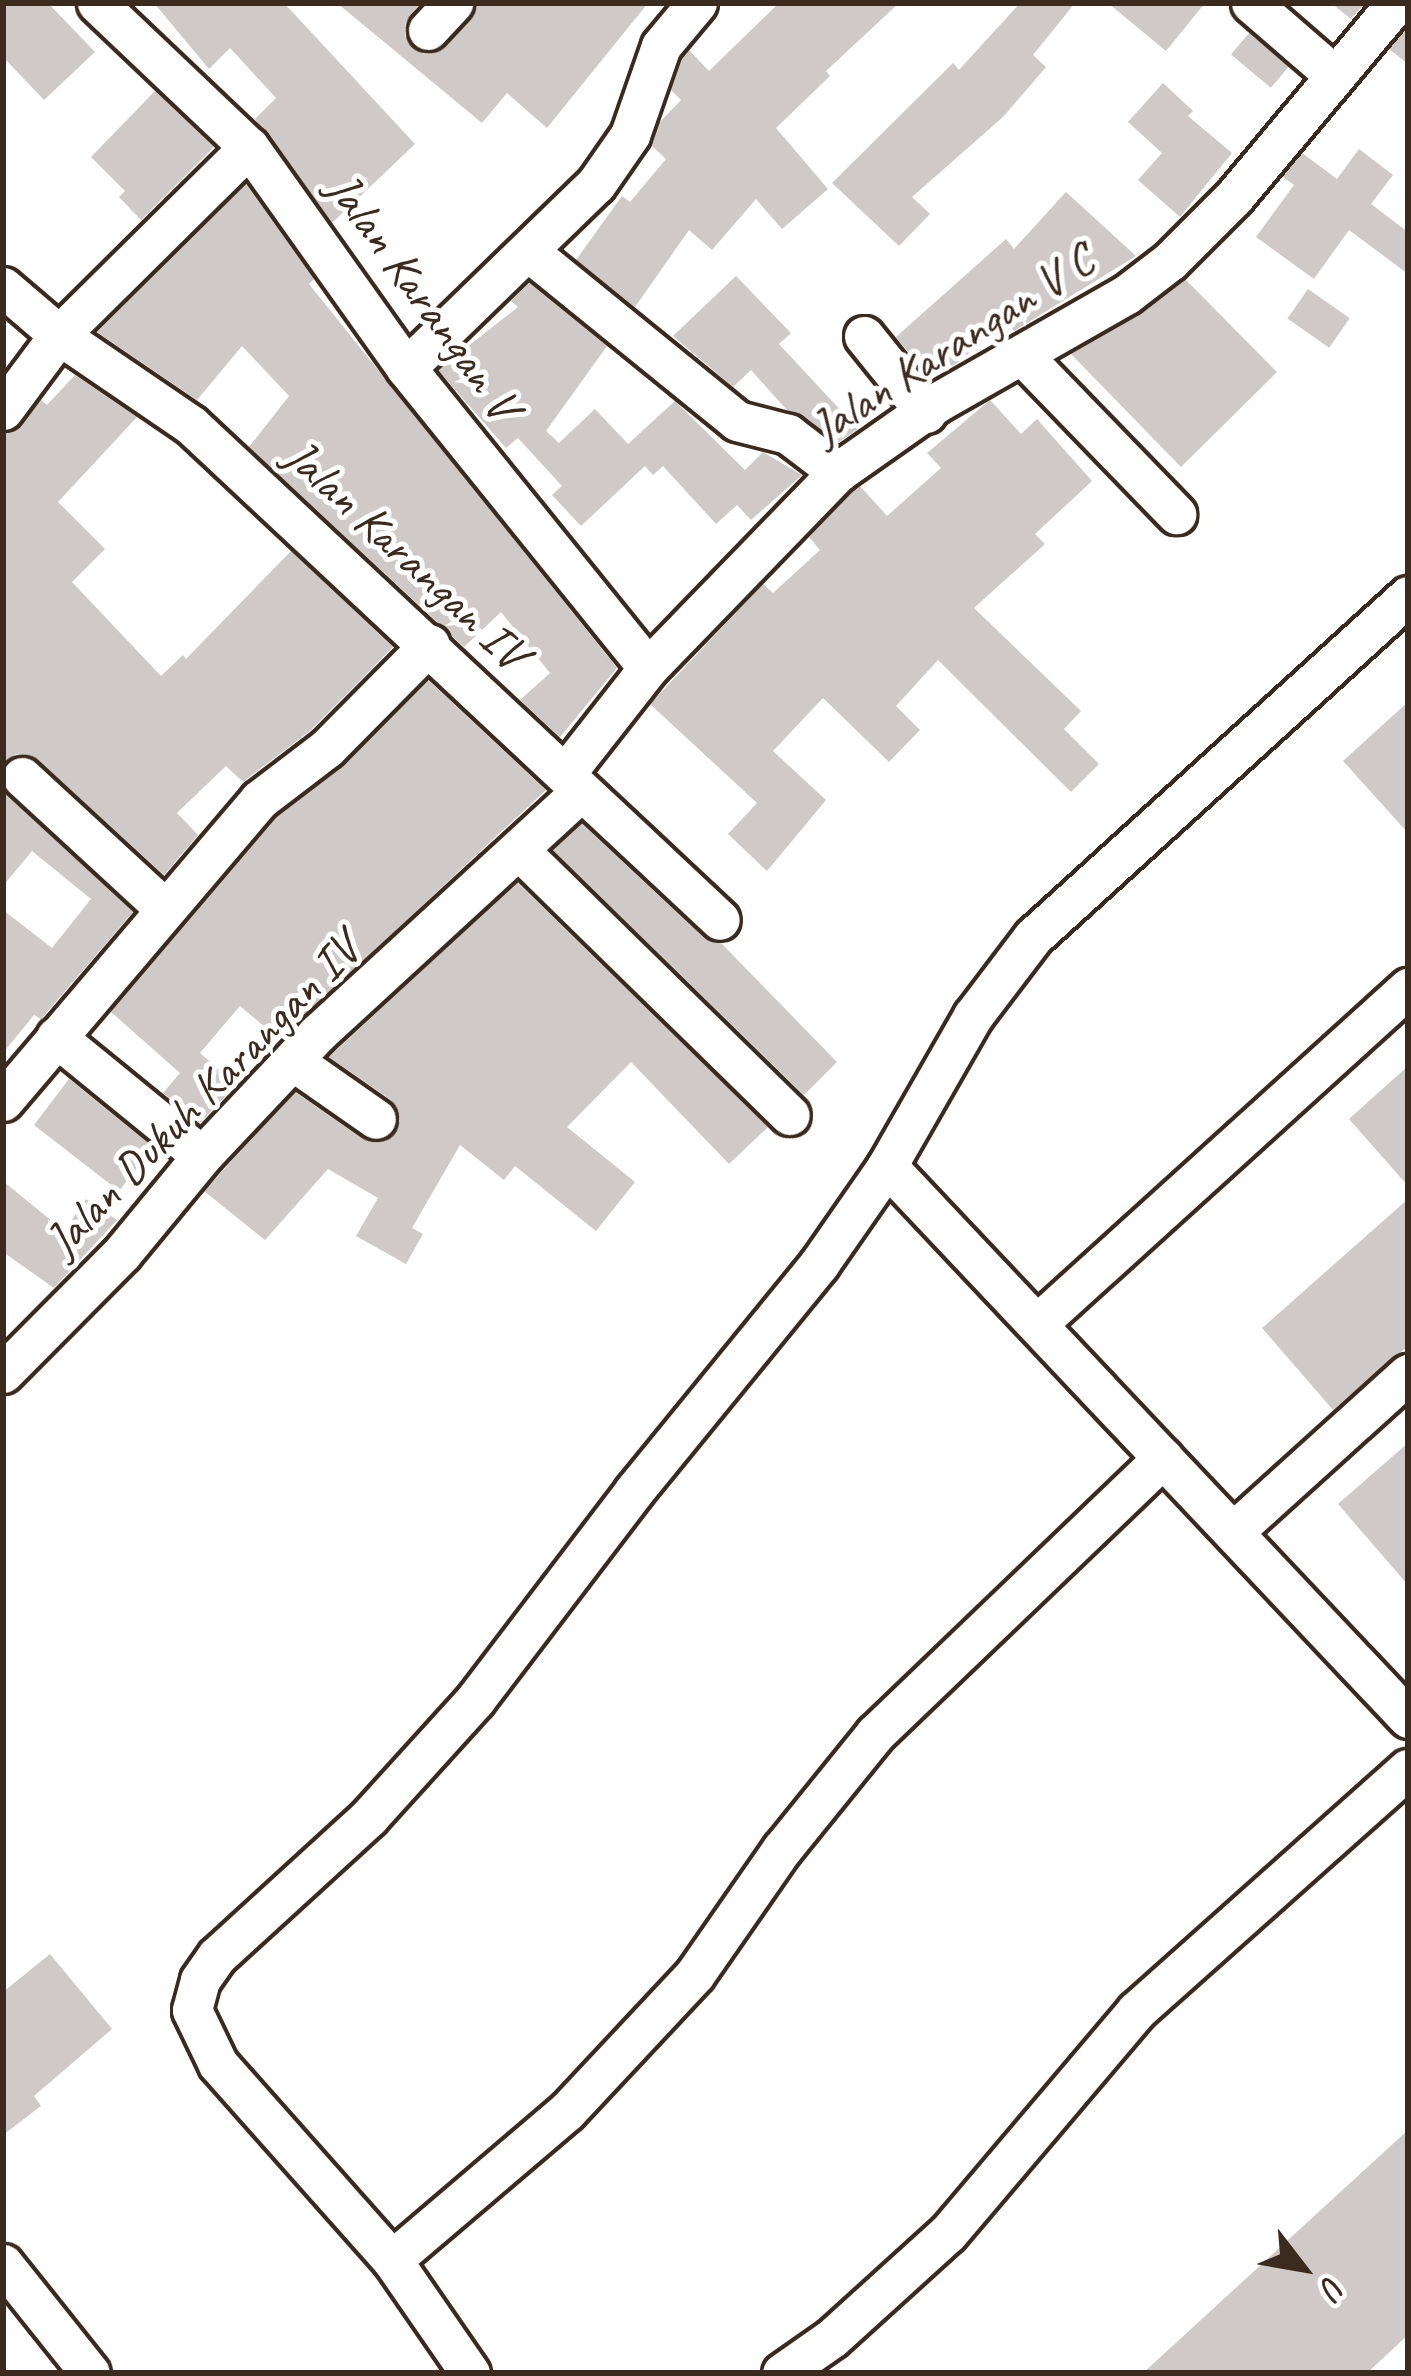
<!DOCTYPE html>
<html>
<head>
<meta charset="utf-8">
<style>
  body { margin:0 }
  #map { position:relative; width:1411px; height:2376px; overflow:hidden; background:#fff; font-family:Caveat,sans-serif }
  div>[style] { position:absolute }
  [style*='--x'] { left:calc(var(--x)*1px); top:calc(var(--y)*1px); width:calc(var(--w)*1px); rotate:calc(var(--a)*1deg) }
  .building>* { inset:0; background:#cfcac7; transform-origin:0 0 }
  .roads { filter:drop-shadow(3px 0 #3b2a1e) drop-shadow(-3px 0 #3b2a1e) drop-shadow(0 3px #3b2a1e) drop-shadow(0 -3px #3b2a1e) }
  .street>* { height:39px; margin:-19.5px; padding:0 19.5px; transform-origin:19.5px; border-radius:19.5px; background:#fff }
  span { translate:-50% -50%; white-space:nowrap; text-align:center; line-height:1.15; -webkit-text-stroke:10px #fff; paint-order:stroke }
  .street-label { font-size:48px; color:#3b2a1e }
  .frame { position:absolute; inset:0; border:6px solid #3b2a1e; pointer-events:none }
  .north { position:absolute; left:1243px; top:2208px; width:120px; height:120px; -webkit-text-stroke:9px #fff; paint-order:stroke; rotate:121deg; font-size:33px; font-weight:700; line-height:48px; text-align:center; color:#3b2a1e }
  .north::after { content:''; display:block; margin:auto; width:42px; height:54px; background:#3b2a1e; clip-path:polygon(50% 0,100% 100%,50% 72%,0 100%) }
</style>
</head>
<body>
<div id="map">
  <div class="building">
    <div style="clip-path:polygon(3px 3px,48px 3px,95px 52px,44px 100px,3px 57px)"></div>
    <div style="clip-path:polygon(154px 3px,284px 3px,415px 144px,332px 223px,255px 119px,276px 98px,230px 48px,209px 69px)"></div>
    <div style="clip-path:polygon(337px 3px,420px 3px,405px 24px,405px 36px,424px 54px,446px 46px,471px 18px,476px 3px,648px 3px,547px 128px,507px 93px,482px 123px)"></div>
    <div style="clip-path:polygon(779px 3px,899px 3px,826px 71px,830px 76px,776px 128px,828px 189px,782px 229px,756px 199px,712px 250px,689px 230px,635px 307px,576px 260px,622px 196px,630px 202px,666px 159px,651px 145px,659px 123px,681px 100px,671px 90px,682px 58px,689px 50px,709px 71px)"></div>
    <div style="clip-path:polygon(1020px 3px,1075px 3px,1033px 55px,1046px 67px,1003px 117px,912px 197px,930px 214px,899px 246px,832px 183px,953px 63px,959px 70px)"></div>
    <div style="clip-path:polygon(1108px 3px,1205px 3px,1166px 51px)"></div>
    <div style="clip-path:polygon(1331px 3px,1365px 3px,1351px 19px)"></div>
    <div style="clip-path:polygon(1408px 26px,1408px 64px,1389px 49px)"></div>
    <div style="left:1249px;top:33px;width:52px;height:28px;rotate:40deg"></div>
    <div style="clip-path:polygon(1163px 83px,1193px 111px,1188px 116px,1232px 153px,1180px 217px,1138px 180px,1162px 153px,1128px 122px)"></div>
    <div style="clip-path:polygon(155px 91px,214px 147px,141px 220px,119px 197px,125px 191px,91px 157px)"></div>
    <div style="clip-path:polygon(1359px 149px,1393px 175px,1371px 204px,1408px 232px,1408px 274px,1349px 230px,1314px 279px,1256px 237px,1294px 185px,1282px 176px,1302px 153px,1337px 179px)"></div>
    <div style="clip-path:polygon(246px 184px,314px 279px,309px 284px,617px 668px,560px 737px,520px 700px,550px 673px,501px 612px,464px 647px,249px 447px,289px 396px,242px 346px,197px 400px,97px 332px)"></div>
    <div style="clip-path:polygon(1066px 192px,1136px 256px,1014px 331px,1005px 320px,959px 362px,952px 366px,944px 358px,926px 374px,896px 337px,1006px 239px,1014px 249px)"></div>
    <div style="clip-path:polygon(736px 276px,791px 333px,779px 344px,858px 429px,839px 442px,786px 409px,751px 370px,733px 387px,673px 336px)"></div>
    <div style="clip-path:polygon(1185px 279px,1277px 372px,1181px 467px,1071px 354px,1139px 315px)"></div>
    <div style="clip-path:polygon(529px 283px,607px 346px,546px 431px,559px 443px,595px 409px,628px 444px,675px 401px,745px 470px,763px 452px,802px 475px,751px 520px,737px 505px,716px 524px,663px 466px,653px 475px,645px 466px,581px 526px,552px 495px,562px 486px,518px 438px,506px 448px,438px 370px,518px 307px,511px 301px)"></div>
    <div style="left:1308px;top:289px;width:51px;height:36px;rotate:35deg"></div>
    <div style="clip-path:polygon(75px 375px,137px 417px,58px 502px,105px 549px,72px 582px,161px 676px,183px 655px,186px 659px,291px 551px,393px 647px,311px 730px,243px 782px,226px 766px,177px 813px,198px 835px,164px 875px,37px 759px,16px 754px,3px 763px,3px 434px,21px 425px,41px 400px,47px 405px)"></div>
    <div style="clip-path:polygon(990px 400px,1021px 434px,1037px 419px,1092px 481px,1035px 534px,1045px 544px,974px 608px,1081px 711px,1064px 729px,1099px 764px,1071px 792px,938px 660px,896px 706px,920px 730px,889px 762px,823px 698px,773px 751px,826px 800px,767px 871px,728px 834px,757px 803px,650px 704px,763px 584px,773px 593px,820px 550px,809px 537px,854px 490px,860px 486px,887px 516px,941px 468px,927px 453px)"></div>
    <div style="clip-path:polygon(428px 680px,546px 790px,279px 1039px,240px 1006px,200px 1053px,236px 1085px,200px 1123px,163px 1093px,180px 1073px,111px 1012px,277px 817px,344px 765px)"></div>
    <div style="clip-path:polygon(1408px 702px,1408px 833px,1343px 761px)"></div>
    <div style="clip-path:polygon(3px 791px,133px 912px,41px 1019px,34px 1015px,3px 1053px,3px 910px,52px 948px,91px 899px,32px 851px,3px 886px)"></div>
    <div style="clip-path:polygon(581px 823px,704px 938px,721px 943px,837px 1062px,804px 1095px,553px 850px)"></div>
    <div style="clip-path:polygon(517px 882px,768px 1127px,729px 1164px,631px 1062px,567px 1127px,635px 1182px,596px 1231px,515px 1166px,504px 1180px,460px 1145px,412px 1228px,423px 1234px,406px 1264px,356px 1236px,378px 1198px,328px 1169px,265px 1240px,204px 1191px,295px 1092px,363px 1139px,385px 1141px,395px 1134px,400px 1120px,391px 1100px,329px 1057px)"></div>
    <div style="clip-path:polygon(1408px 1066px,1408px 1186px,1349px 1119px)"></div>
    <div style="clip-path:polygon(69px 1079px,168px 1159px,152px 1149px,119px 1191px,34px 1125px)"></div>
    <div style="clip-path:polygon(3px 1181px,64px 1231px,86px 1199px,117px 1220px,54px 1288px,3px 1252px)"></div>
    <div style="clip-path:polygon(1408px 1199px,1408px 1346px,1333px 1410px,1262px 1328px)"></div>
    <div style="clip-path:polygon(1408px 1443px,1408px 1585px,1338px 1504px)"></div>
    <div style="clip-path:polygon(50px 1954px,112px 2029px,34px 2096px,41px 2106px,3px 2135px,3px 1992px)"></div>
    <div style="clip-path:polygon(1408px 2130px,1408px 2335px,1367px 2373px,1143px 2373px)"></div>
  </div>
  <div class="roads">
    <div class="street">
      <div style="--x:97;--y:3;--w:209;--a:43.5"></div>
      <div style="--x:249;--y:147;--w:271;--a:54.6"></div>
      <div style="--x:406;--y:368;--w:385;--a:51.1"></div>
      <div style="--x:1251;--y:3;--w:108;--a:40.9"></div>
      <div style="--x:428;--y:30;--w:37;--a:-47"></div>
      <div style="--x:528;--y:251;--w:269;--a:39.1"></div>
      <div style="--x:737;--y:421;--w:53;--a:14.3"></div>
      <div style="--x:788;--y:434;--w:63;--a:37.2"></div>
      <div style="--x:3;--y:287;--w:74;--a:40.6"></div>
      <div style="--x:59;--y:335;--w:160;--a:34.3"></div>
      <div style="--x:191;--y:425;--w:724;--a:43.1"></div>
      <div style="--x:864;--y:336;--w:99;--a:51.2"></div>
      <div style="--x:1024;--y:357;--w:219;--a:45.9"></div>
      <div style="--x:406;--y:368;--w:264;--a:-44.1"></div>
      <div style="--x:596;--y:184;--w:60;--a:-55.2"></div>
      <div style="--x:630;--y:135;--w:94;--a:-70.8"></div>
      <div style="--x:661;--y:46;--w:56;--a:-50.1"></div>
      <div style="--x:3;--y:410;--w:94;--a:-53.3"></div>
      <div style="--x:59;--y:335;--w:267;--a:-44.7"></div>
      <div style="--x:565;--y:774;--w:135;--a:-51.9"></div>
      <div style="--x:648;--y:668;--w:273;--a:-45.9"></div>
      <div style="--x:838;--y:472;--w:120;--a:-35.1"></div>
      <div style="--x:936;--y:403;--w:220;--a:-29.7"></div>
      <div style="--x:1127;--y:294;--w:54;--a:-37.5"></div>
      <div style="--x:1170;--y:261;--w:91;--a:-45"></div>
      <div style="--x:1234;--y:197;--w:253;--a:-50.1"></div>
      <div style="--x:22;--y:777;--w:192;--a:42.7"></div>
      <div style="--x:521;--y:852;--w:376;--a:44.4"></div>
      <div style="--x:56;--y:1037;--w:188;--a:39.2"></div>
      <div style="--x:293;--y:1061;--w:101;--a:34.9"></div>
      <div style="--x:3;--y:1101;--w:395;--a:-49.6"></div>
      <div style="--x:259;--y:800;--w:86;--a:-37.4"></div>
      <div style="--x:327;--y:748;--w:146;--a:-45.3"></div>
      <div style="--x:887;--y:1166;--w:759;--a:46.65"></div>
      <div style="--x:1037;--y:1324;--w:501;--a:-42.17"></div>
      <div style="--x:3;--y:1373;--w:169;--a:-45.2"></div>
      <div style="--x:122;--y:1253;--w:126;--a:-50.5"></div>
      <div style="--x:202;--y:1156;--w:168;--a:-46.7"></div>
      <div style="--x:317;--y:1034;--w:359;--a:-42.6"></div>
      <div style="--x:1233;--y:1532;--w:236;--a:-42.1"></div>
      <div style="--x:392;--y:2260;--w:230;--a:-40.4"></div>
      <div style="--x:567;--y:2111;--w:187;--a:-46.9"></div>
      <div style="--x:695;--y:1974;--w:152;--a:-55.2"></div>
      <div style="--x:782;--y:1849;--w:148;--a:-51"></div>
      <div style="--x:875;--y:1734;--w:399;--a:-43.8"></div>
      <div style="--x:3;--y:2264;--w:139;--a:51.4"></div>
      <div style="--x:470;--y:2373;--w:137;--a:-124.6"></div>
      <div style="--x:392;--y:2260;--w:262;--a:-131.6"></div>
      <div style="--x:218;--y:2064;--w:60;--a:-115.7"></div>
      <div style="--x:192;--y:2010;--w:31;--a:-75"></div>
      <div style="--x:200;--y:1980;--w:29;--a:-55"></div>
      <div style="--x:217;--y:1956;--w:206;--a:-42.4"></div>
      <div style="--x:369;--y:1817;--w:158;--a:-47.8"></div>
      <div style="--x:475;--y:1700;--w:263;--a:-52.7"></div>
      <div style="--x:634;--y:1491;--w:293;--a:-50.8"></div>
      <div style="--x:819;--y:1264;--w:119;--a:-55.2"></div>
      <div style="--x:887;--y:1166;--w:173;--a:-60.2"></div>
      <div style="--x:973;--y:1016;--w:99;--a:-52.8"></div>
      <div style="--x:1033;--y:937;--w:507;--a:-42.28"></div>
      <div style="--x:782;--y:2373;--w:61;--a:-35"></div>
      <div style="--x:832;--y:2338;--w:156;--a:-42.2"></div>
      <div style="--x:948;--y:2233;--w:291;--a:-49.7"></div>
      <div style="--x:1136;--y:2011;--w:364;--a:-41.7"></div>
    </div>
  </div>
  <div class="street-label">
    <span style="left:423px;top:296px;rotate:54deg">Jalan Karangan V</span>
    <span style="left:952px;top:344px;rotate:-33deg">Jalan Karangan V C</span>
    <span style="left:406px;top:554px;rotate:43deg">Jalan Karangan IV</span>
    <span style="left:202px;top:1095px;rotate:-46deg">Jalan Dukuh Karangan IV</span>
  </div>
  <div class="frame"></div>
  <div class="north">U</div>
</div>
</body>
</html>
